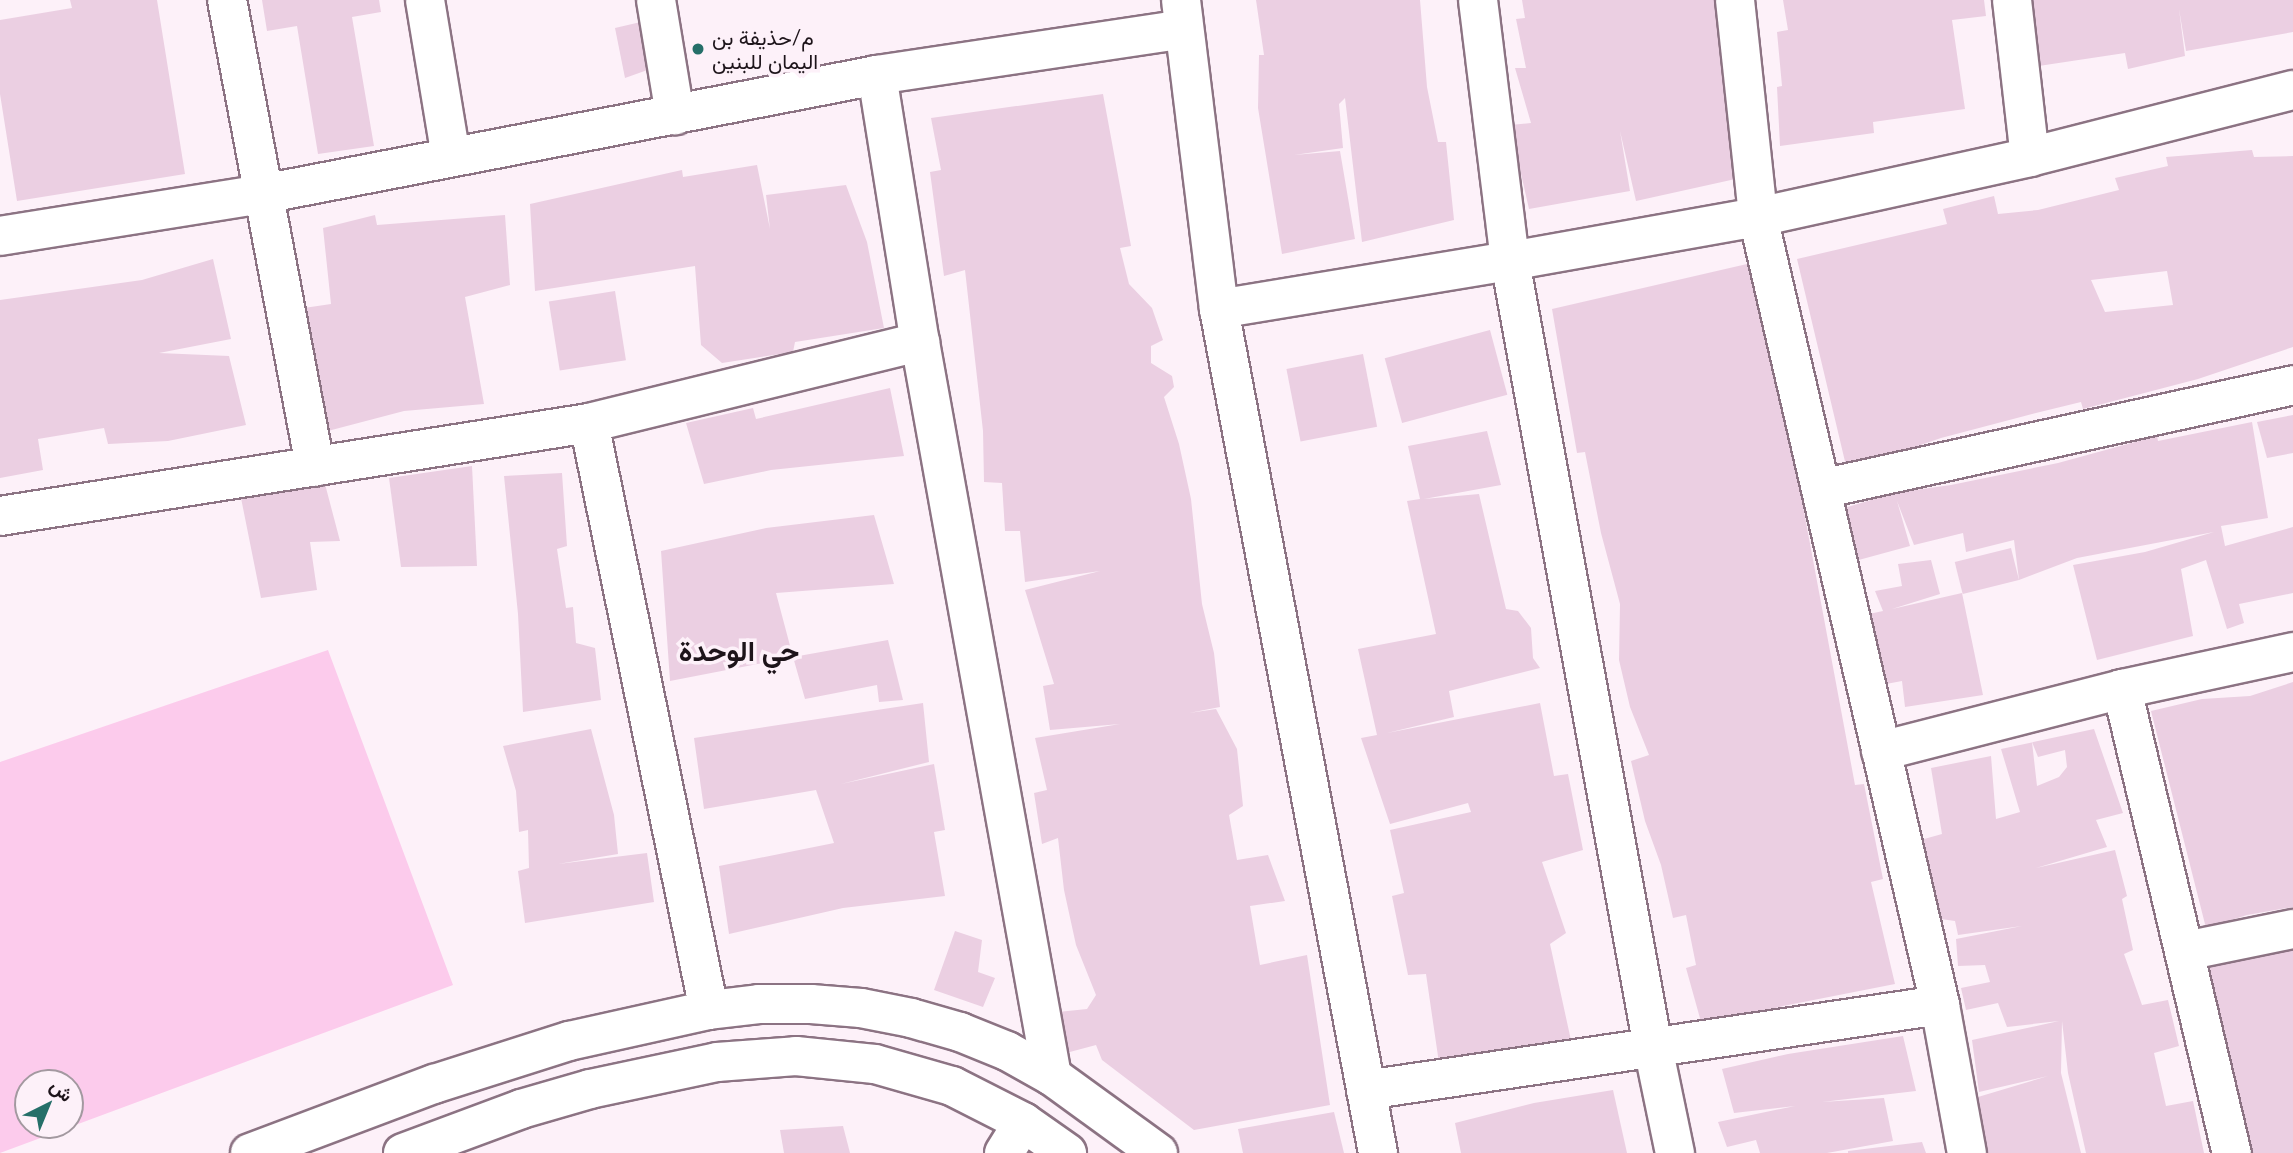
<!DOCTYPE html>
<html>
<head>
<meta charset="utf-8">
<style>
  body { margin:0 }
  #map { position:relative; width:2293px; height:1153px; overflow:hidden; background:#fdf1f9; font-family:Lato,Vazirmatn,sans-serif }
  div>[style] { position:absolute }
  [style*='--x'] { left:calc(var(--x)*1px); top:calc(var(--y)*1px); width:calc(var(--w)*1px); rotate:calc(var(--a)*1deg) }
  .green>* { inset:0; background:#fccbec }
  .building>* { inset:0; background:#ebcfe2; transform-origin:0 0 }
  .roads { filter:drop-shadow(2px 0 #8c7383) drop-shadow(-2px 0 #8c7383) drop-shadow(0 2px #8c7383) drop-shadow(0 -2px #8c7383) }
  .minor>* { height:38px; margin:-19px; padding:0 19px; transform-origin:19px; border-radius:19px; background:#fff }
  .tertiary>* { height:38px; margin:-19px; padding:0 19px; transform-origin:19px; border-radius:19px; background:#fff }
  .dots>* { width:19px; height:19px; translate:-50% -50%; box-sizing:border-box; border:4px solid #fdf1f9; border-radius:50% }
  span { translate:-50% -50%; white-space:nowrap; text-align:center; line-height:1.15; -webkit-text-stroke:7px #fdf1f9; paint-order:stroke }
  .poi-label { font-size:21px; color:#1d141a }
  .left { translate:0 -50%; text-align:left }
  .district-label { font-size:28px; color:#1d141a; font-weight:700 }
  .north { position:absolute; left:14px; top:1069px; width:70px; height:70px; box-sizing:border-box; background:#fdf1f9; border:2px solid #a399a0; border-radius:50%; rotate:43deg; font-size:19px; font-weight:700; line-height:28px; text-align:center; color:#1d141a }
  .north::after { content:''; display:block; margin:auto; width:24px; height:32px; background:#256f69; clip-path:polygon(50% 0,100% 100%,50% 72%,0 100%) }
</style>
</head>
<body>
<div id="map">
  <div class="green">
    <div style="clip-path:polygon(evenodd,328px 650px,453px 985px,0 1153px,0 762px,328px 650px,28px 1083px,70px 1083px,70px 1125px,28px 1125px,28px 1083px)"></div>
  </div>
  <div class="building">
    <div style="clip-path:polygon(70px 0,157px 0,185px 174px,17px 201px,0 94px,0 20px,72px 8px)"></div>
    <div style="clip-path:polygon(262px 0,379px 0,381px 12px,352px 17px,374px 146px,318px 154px,297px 26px,267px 31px)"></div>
    <div style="clip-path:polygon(1256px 0,1420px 0,1427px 87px,1438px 142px,1446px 142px,1454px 220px,1362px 242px,1345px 98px,1339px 104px,1343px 148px,1294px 155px,1340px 151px,1355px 239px,1282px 254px,1258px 108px,1259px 55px,1264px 55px)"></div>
    <div style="clip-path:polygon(1522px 0,1716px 0,1740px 178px,1636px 201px,1620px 131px,1630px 191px,1529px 209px,1510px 125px,1531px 123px,1515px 68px,1526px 68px,1516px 19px,1525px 18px)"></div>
    <div style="clip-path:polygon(1783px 0,1984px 0,1986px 16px,1952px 20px,1965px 109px,1873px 122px,1874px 133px,1780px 146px,1777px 87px,1782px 86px,1777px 32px,1788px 30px)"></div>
    <div style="clip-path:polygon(2021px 0,2293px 0,2293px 32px,2186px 51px,2179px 9px,2185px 56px,2128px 69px,2125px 53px,2026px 68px)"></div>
    <div style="clip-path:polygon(645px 21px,653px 68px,625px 78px,615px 28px)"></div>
    <div style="clip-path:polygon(1103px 94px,1131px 246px,1120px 248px,1129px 284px,1152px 308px,1163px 340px,1151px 346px,1151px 363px,1172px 376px,1174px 387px,1164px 397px,1179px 444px,1191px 499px,1202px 604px,1214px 653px,1220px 707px,1189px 713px,1216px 709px,1237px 749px,1243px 806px,1229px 815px,1237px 860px,1268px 855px,1285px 901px,1250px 906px,1260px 965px,1307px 955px,1330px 1105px,1194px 1130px,1102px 1060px,1096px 1045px,1066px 1053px,1058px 1012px,1087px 1009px,1096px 995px,1076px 945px,1064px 890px,1058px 838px,1042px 844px,1034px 793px,1047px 790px,1035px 738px,1120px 724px,1050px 730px,1043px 686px,1054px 684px,1025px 590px,1100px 571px,1025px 582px,1020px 531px,1005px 531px,1002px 483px,984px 482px,983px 431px,965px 270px,944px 276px,930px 172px,941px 170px,931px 118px)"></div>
    <div style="clip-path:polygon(evenodd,2252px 150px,2254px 157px,2293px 156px,2293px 347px,2198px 379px,2083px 409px,2081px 402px,2040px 412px,1941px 438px,1847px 470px,1797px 259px,1947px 224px,1943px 209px,1994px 196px,1998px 214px,2038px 210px,2119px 190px,2115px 178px,2168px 166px,2166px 157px,2252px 150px,2167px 271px,2173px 305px,2105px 312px,2091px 280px,2167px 271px)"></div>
    <div style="clip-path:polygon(757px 165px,770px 229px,766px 195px,846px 185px,867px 242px,884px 328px,795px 342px,793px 352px,722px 363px,701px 345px,695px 266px,535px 291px,530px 204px,682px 170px,683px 177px)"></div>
    <div style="clip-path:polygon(375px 215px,377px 225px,505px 215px,510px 285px,465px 297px,484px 404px,404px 411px,324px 432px,304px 308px,331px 304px,323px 228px)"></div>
    <div style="clip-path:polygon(213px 259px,231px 339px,159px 353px,229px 356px,246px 425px,168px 441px,108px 444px,104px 428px,38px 439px,43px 470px,0 478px,0 300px,142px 280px)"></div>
    <div style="clip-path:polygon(1747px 264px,1770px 352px,1800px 490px,1855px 785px,1864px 784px,1883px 879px,1871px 882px,1895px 984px,1783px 1006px,1703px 1029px,1686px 968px,1696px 965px,1686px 915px,1673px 918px,1661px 865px,1645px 821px,1631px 761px,1649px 755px,1630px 707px,1619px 660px,1620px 604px,1601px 533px,1585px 452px,1577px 453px,1552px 309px)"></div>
    <div style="left:615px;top:291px;width:70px;height:67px;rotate:81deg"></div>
    <div style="left:1490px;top:330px;width:67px;height:109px;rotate:75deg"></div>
    <div style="left:1363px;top:354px;width:74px;height:78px;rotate:79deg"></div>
    <div style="clip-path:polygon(890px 388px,904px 456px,771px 470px,704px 484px,686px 423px,753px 408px,756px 419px)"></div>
    <div style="clip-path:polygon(2293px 415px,2293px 453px,2267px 458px,2257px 422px)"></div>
    <div style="clip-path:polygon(2252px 422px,2268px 518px,2221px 526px,2225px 546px,2293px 527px,2293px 593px,2239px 604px,2244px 623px,2227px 629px,2206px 560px,2181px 569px,2193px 636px,2097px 660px,2073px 565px,2145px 552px,2214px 532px,2077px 558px,2019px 580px,2014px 540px,1966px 552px,1963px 533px,1914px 545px,1897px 501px,1910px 546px,1855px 561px,1841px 509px,1894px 493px,1951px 485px,2058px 463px,2157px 436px,2158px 441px)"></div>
    <div style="clip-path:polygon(1487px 431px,1501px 485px,1424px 499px,1479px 494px,1506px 609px,1518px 611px,1531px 628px,1533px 658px,1540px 668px,1449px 691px,1454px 717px,1387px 733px,1540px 703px,1554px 776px,1568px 774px,1583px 850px,1542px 862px,1566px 933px,1550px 944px,1572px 1045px,1440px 1070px,1426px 974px,1408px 975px,1392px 896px,1404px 893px,1390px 830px,1471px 812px,1468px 803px,1390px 824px,1361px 738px,1377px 735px,1358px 649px,1436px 634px,1407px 501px,1420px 499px,1408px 446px)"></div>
    <div style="clip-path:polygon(472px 466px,477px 566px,401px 567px,389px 478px)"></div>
    <div style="clip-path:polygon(562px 473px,567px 546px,557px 549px,566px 608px,573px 607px,576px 643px,595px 648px,601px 700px,523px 712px,518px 614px,504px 476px)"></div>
    <div style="clip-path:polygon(325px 484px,340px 541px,310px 542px,317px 590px,261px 598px,241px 498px)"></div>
    <div style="clip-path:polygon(874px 515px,894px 584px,776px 593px,793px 657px,670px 681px,661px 551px,766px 528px)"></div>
    <div style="left:2011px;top:548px;width:33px;height:58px;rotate:76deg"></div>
    <div style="clip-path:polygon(1931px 560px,1940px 594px,1892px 609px,1962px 593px,1983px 695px,1905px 707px,1902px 681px,1886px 684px,1881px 661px,1874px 662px,1869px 614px,1883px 611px,1875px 591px,1902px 586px,1898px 564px)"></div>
    <div style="clip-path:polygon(888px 640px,903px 700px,879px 702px,877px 685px,805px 699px,793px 657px)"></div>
    <div style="clip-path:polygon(2293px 682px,2293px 907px,2247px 915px,2206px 928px,2151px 711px,2202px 699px,2250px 696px)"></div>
    <div style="clip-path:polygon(923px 703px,929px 762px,841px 784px,934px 764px,945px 830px,934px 832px,945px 896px,843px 908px,729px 934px,719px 866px,834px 843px,816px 790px,704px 809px,694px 738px)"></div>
    <div style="clip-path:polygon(591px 729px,614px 815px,618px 854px,558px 864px,647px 853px,654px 902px,525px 923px,518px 871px,529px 868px,528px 830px,519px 832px,516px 791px,503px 746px)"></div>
    <div style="clip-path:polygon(evenodd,2094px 729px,2123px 813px,2096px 820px,2107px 847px,2036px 868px,2115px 850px,2127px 896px,2122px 899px,2133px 950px,2124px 954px,2142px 1005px,2168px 1000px,2179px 1046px,2154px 1053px,2166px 1106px,2193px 1101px,2204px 1153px,2086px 1153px,2068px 1073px,2062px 1021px,2061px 1073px,2081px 1153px,1987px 1153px,1978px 1097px,2048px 1076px,1979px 1092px,1972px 1040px,2059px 1021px,2007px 1027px,1998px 1003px,1966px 1010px,1961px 988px,1990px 982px,1985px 965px,1958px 966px,1956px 939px,2022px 926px,1958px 935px,1955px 921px,1941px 919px,1917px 841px,1942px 834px,1931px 768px,1991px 756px,1996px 819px,2020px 812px,2001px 749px,2094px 729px,2032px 742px,2038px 757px,2065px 750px,2067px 767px,2059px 777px,2037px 786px,2032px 742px)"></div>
    <div style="clip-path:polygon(955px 931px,982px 940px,978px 972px,995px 978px,983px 1007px,934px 990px)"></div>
    <div style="clip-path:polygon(2293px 949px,2293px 1153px,2249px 1153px,2208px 966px)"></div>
    <div style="clip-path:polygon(1903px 1036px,1916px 1091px,1822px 1102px,1884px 1098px,1893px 1141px,1827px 1153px,1760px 1153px,1756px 1140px,1727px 1147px,1718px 1122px,1795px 1106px,1734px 1113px,1722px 1069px,1788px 1054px)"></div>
    <div style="clip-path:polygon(1613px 1090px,1627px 1153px,1461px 1153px,1455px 1123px,1534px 1103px)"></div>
    <div style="clip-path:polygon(1334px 1112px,1344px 1153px,1243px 1153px,1238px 1129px)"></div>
    <div style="clip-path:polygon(843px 1126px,850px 1153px,784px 1153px,780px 1130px)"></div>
    <div style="clip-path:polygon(1922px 1142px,1926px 1153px,1848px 1153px,1848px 1151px)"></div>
  </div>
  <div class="roads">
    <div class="minor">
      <div style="--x:227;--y:0;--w:475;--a:79.3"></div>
      <div style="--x:425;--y:0;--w:159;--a:80.6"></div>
      <div style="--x:656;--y:0;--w:117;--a:80.6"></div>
      <div style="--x:1478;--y:0;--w:263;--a:83"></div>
      <div style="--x:1510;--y:261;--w:799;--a:79.69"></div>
      <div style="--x:1653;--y:1047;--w:108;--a:78.3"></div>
      <div style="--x:1735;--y:0;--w:218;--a:83.9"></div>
      <div style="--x:1758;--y:217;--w:809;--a:76.99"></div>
      <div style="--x:1940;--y:1005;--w:150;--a:79.7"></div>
      <div style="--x:2012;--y:0;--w:158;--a:83.5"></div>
      <div style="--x:877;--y:75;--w:270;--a:80.9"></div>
      <div style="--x:920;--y:342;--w:746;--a:79.81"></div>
      <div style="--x:0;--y:236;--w:266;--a:-9.1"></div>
      <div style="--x:263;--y:194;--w:625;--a:-10.97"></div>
      <div style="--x:877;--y:75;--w:310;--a:-8.5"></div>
      <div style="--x:1219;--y:309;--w:295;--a:-9.4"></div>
      <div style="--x:1510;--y:261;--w:252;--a:-10.1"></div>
      <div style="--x:1758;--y:217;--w:279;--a:-12.4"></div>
      <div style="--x:2030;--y:157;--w:271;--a:-14.3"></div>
      <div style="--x:589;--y:423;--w:599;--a:78.45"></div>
      <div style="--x:1821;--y:489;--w:483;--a:-12.4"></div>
      <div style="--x:0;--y:516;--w:596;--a:-8.97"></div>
      <div style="--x:589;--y:423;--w:341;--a:-13.8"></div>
      <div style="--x:2122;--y:689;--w:477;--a:76.7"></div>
      <div style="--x:1881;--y:751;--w:249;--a:-14.4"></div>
      <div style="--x:2122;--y:689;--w:175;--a:-12.2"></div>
      <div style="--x:2185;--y:951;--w:110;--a:-11.5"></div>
      <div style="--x:1366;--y:1090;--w:580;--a:-8.42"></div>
      <div style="--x:1004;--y:1153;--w:36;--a:-58"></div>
    </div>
    <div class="tertiary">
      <div style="--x:1181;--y:0;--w:311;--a:83"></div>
      <div style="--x:1219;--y:309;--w:859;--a:79.33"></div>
      <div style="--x:250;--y:1153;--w:197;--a:-20.6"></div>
      <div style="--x:434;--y:1084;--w:142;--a:-17.7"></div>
      <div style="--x:569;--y:1041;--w:143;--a:-12.5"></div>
      <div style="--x:709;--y:1010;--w:50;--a:-6.8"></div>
      <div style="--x:759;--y:1004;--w:52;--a:0"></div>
      <div style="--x:811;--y:1004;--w:50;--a:4.6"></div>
      <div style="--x:861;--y:1008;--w:51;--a:11.3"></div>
      <div style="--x:911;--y:1018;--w:51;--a:15.9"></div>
      <div style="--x:960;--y:1032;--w:51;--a:22"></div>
      <div style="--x:1007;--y:1051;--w:51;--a:29.1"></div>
      <div style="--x:1052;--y:1076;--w:131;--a:36"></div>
      <div style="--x:403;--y:1153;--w:126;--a:-20.4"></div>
      <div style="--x:521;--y:1109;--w:72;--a:-16.2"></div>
      <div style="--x:590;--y:1089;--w:130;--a:-12"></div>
      <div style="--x:717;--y:1062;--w:79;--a:-4.3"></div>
      <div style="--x:796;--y:1056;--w:79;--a:5.8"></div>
      <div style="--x:875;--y:1064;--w:80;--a:15.9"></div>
      <div style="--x:952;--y:1086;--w:80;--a:26.9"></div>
      <div style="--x:1023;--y:1122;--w:54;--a:35.2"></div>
    </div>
  </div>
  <div class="dots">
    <div style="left:698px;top:49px;background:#256f69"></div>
  </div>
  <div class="poi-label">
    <span class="left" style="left:712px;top:49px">م/حذيفة بن<br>اليمان للبنين</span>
  </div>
  <div class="district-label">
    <span style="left:739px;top:650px">حي الوحدة</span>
  </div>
  <div class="north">ش</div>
</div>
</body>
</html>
